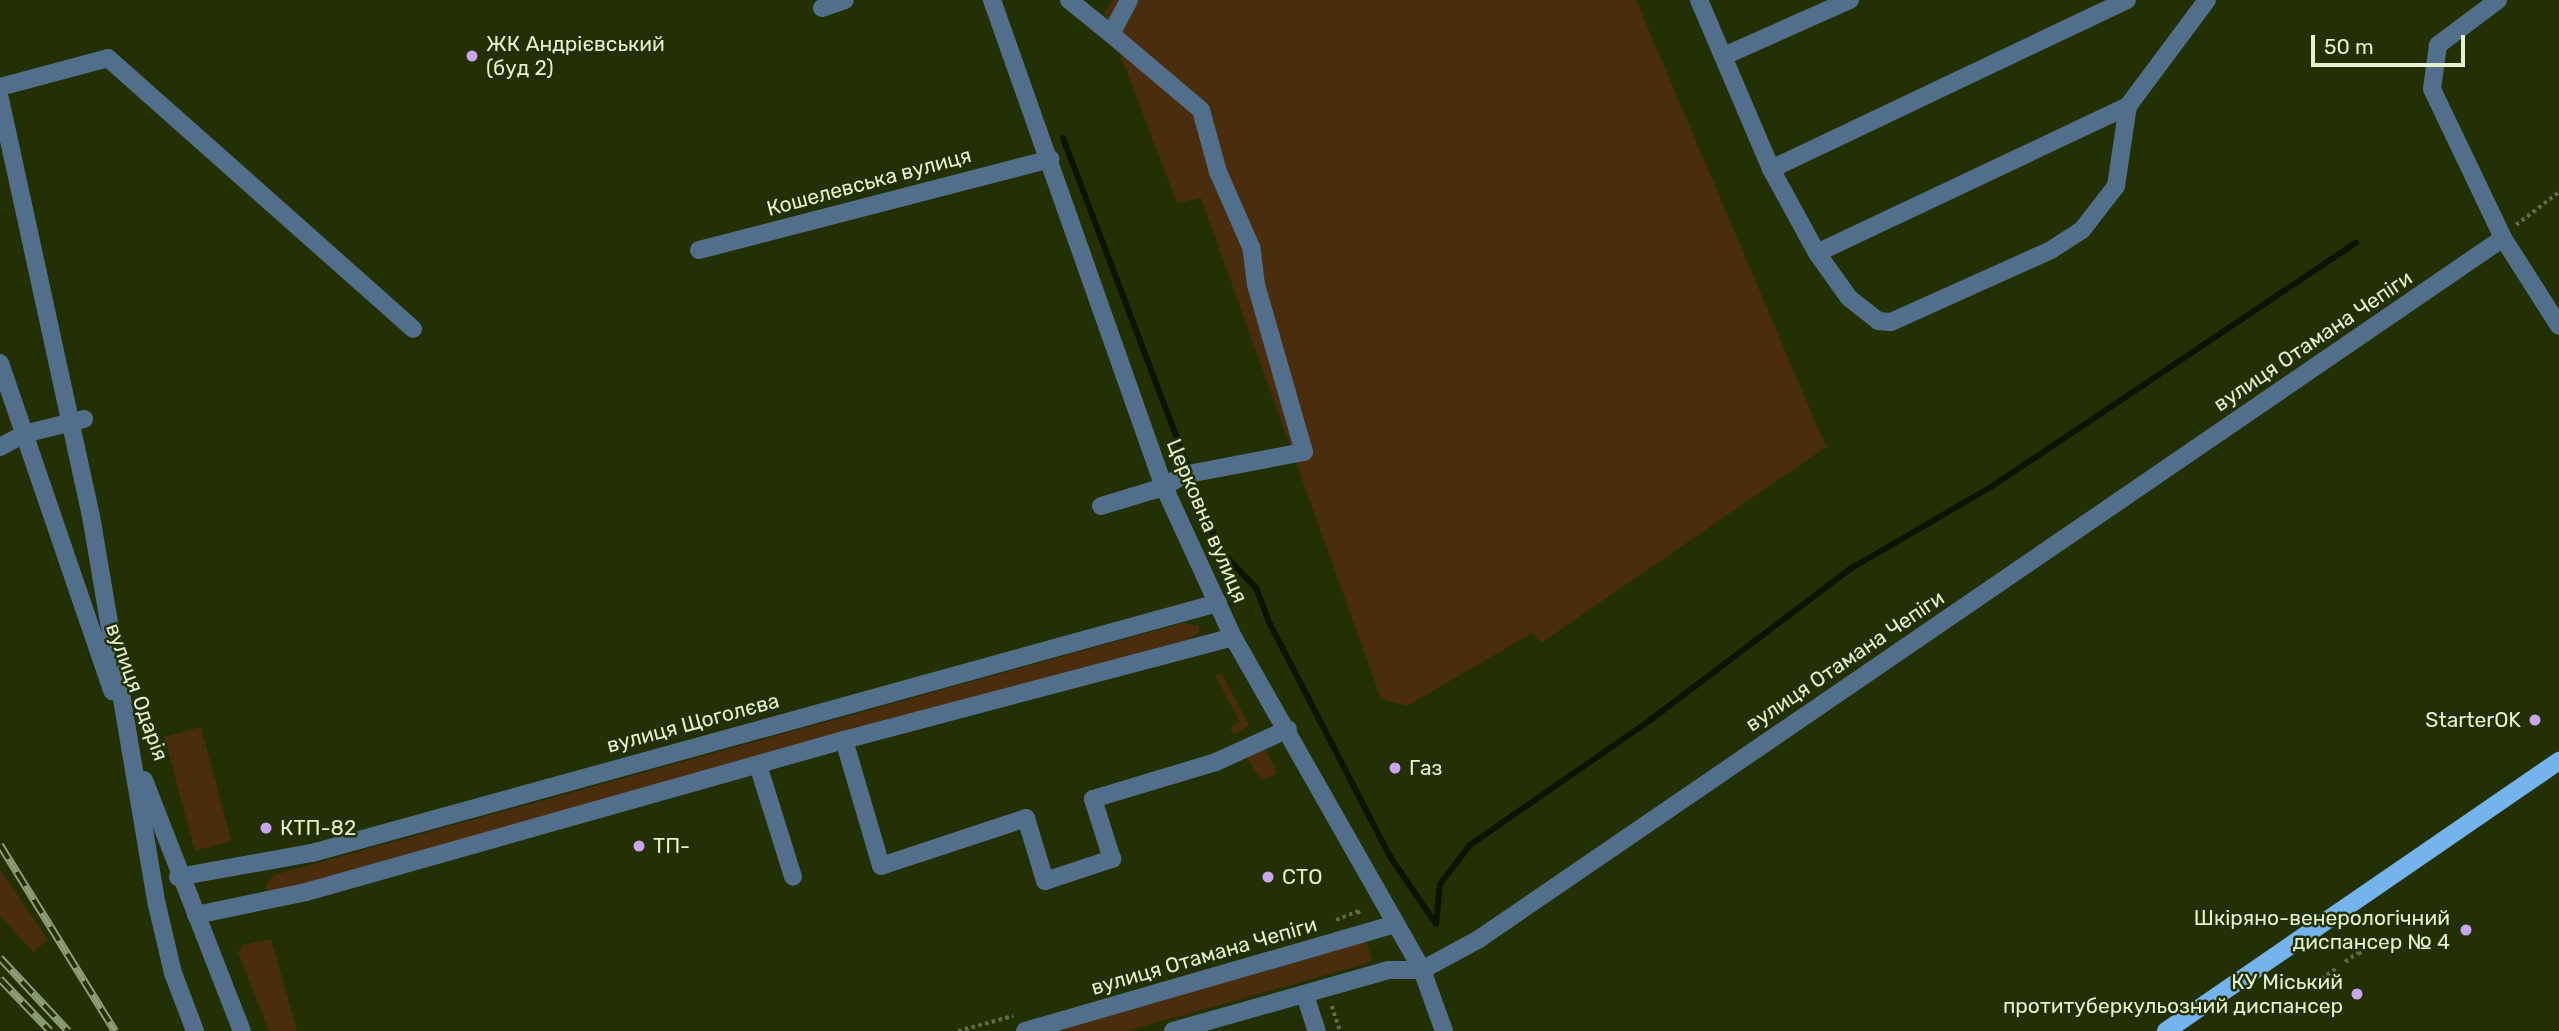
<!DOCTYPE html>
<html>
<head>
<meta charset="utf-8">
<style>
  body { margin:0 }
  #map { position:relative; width:2559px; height:1031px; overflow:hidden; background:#223003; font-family:Rubik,sans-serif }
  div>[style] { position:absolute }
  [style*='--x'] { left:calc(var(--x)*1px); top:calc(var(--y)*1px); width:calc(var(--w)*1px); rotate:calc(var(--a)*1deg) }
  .green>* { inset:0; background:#4a2d0c; transform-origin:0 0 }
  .stream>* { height:6px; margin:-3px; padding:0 3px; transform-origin:3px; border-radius:3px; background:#0b1400 }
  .path>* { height:3.5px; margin-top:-1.75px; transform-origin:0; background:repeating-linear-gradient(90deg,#606e46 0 3.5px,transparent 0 7px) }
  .minor>* { height:18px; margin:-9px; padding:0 9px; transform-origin:9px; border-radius:9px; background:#516f8a }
  .major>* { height:18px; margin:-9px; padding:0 9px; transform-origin:9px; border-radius:9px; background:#74b3eb }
  .rail>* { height:8px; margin-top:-4px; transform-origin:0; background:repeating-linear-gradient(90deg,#223003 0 16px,#8f9d78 0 32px); box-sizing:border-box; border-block:2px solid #8f9d78 }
  .dots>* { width:19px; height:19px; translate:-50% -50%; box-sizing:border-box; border:4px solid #223003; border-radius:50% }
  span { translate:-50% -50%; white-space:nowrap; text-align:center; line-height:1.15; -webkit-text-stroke:5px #223003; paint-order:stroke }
  .poi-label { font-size:21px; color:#e3f0d1 }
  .left { translate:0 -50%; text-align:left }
  .right { translate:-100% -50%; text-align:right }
  .street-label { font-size:21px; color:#e3f0d1 }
  .scale { position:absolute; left:2311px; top:35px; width:154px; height:32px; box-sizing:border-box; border:4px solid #e3f0d1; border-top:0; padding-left:9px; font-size:21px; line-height:24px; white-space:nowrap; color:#e3f0d1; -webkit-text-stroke:5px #223003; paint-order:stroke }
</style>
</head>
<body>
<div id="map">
  <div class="green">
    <div style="clip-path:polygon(1113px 0,1636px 0,1826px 447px,1541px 643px,1532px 633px,1407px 706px,1381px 699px,1201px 198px,1177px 203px,1104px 12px)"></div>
    <div style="clip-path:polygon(1183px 623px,1199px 626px,1199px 632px,1190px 639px,272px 893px,267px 890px,266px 884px,274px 875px)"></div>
    <div style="clip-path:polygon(1222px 674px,1249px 725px,1234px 735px,1230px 728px,1240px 722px,1215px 675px)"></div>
    <div style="left:201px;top:727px;width:118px;height:38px;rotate:75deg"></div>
    <div style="clip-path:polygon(1265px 748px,1277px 774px,1261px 780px,1246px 756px)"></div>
    <div style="clip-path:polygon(0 869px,48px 940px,33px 952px,0 916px)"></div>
    <div style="clip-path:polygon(271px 939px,297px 1031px,269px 1031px,238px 952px,243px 945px)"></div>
    <div style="clip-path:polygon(1366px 940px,1372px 960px,1365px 964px,1126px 1031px,1039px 1031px)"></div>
  </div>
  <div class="stream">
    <div style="--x:1063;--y:138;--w:440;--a:69.2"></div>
    <div style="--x:1219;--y:549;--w:54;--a:46.5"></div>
    <div style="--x:1256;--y:588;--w:39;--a:69"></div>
    <div style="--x:1270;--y:624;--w:260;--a:62.7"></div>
    <div style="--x:1389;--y:855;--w:83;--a:55.7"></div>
    <div style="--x:1436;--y:924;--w:40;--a:-84.3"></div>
    <div style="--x:1440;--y:884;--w:49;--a:-52.4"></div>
    <div style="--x:1470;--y:845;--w:218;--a:-34.7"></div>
    <div style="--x:1649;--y:721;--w:252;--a:-37.1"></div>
    <div style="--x:1850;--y:569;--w:163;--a:-30.2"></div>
    <div style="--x:1991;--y:487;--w:439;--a:-33.8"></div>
  </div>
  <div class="path">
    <div style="--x:2516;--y:225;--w:54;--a:-37.5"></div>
    <div style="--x:1336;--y:920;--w:24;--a:-22"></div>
    <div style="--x:1358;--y:911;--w:4;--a:63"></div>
    <div style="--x:2345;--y:962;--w:17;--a:-36"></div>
    <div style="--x:2359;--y:952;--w:5;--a:53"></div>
    <div style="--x:2323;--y:982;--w:4;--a:-124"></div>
    <div style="--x:2321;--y:979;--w:19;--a:-35"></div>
    <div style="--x:1332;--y:1006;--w:26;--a:72"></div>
    <div style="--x:958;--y:1031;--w:57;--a:-15.3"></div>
  </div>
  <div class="minor">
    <div style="--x:992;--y:0;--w:516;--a:70.55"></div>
    <div style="--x:1164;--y:487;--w:165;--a:65.3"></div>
    <div style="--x:1233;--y:637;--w:383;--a:60.4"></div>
    <div style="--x:1422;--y:970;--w:65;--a:70.2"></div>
    <div style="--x:1069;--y:0;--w:54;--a:39"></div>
    <div style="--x:1699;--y:0;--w:184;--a:66.9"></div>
    <div style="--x:1771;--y:169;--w:96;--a:61.3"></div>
    <div style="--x:1817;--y:253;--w:55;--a:54.6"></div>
    <div style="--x:1849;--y:298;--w:37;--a:38"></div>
    <div style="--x:1878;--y:321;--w:13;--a:4"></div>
    <div style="--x:1891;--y:322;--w:175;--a:-24.2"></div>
    <div style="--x:2051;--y:250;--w:37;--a:-33"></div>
    <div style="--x:2082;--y:230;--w:56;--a:-52.3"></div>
    <div style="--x:2116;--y:186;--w:81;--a:-81.5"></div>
    <div style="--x:2498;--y:0;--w:75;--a:143.1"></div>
    <div style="--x:2438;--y:45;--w:44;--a:97.8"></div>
    <div style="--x:2432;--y:89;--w:165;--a:64.5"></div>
    <div style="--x:2503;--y:238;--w:104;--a:57.5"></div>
    <div style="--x:822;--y:8;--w:24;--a:-19"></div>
    <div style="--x:1724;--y:56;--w:138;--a:-24"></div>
    <div style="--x:0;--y:87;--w:112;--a:-15"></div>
    <div style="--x:108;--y:58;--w:408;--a:41.6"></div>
    <div style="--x:0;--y:99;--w:427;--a:77.7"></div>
    <div style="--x:91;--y:516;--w:395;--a:80.4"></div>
    <div style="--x:157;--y:905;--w:70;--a:76.8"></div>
    <div style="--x:173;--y:973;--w:62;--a:69.2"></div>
    <div style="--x:1771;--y:169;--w:394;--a:-25.4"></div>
    <div style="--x:699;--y:250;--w:363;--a:-14.5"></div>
    <div style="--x:1817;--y:253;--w:344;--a:-25.3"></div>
    <div style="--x:2128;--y:106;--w:132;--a:-53.3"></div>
    <div style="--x:0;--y:363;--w:347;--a:71.1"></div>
    <div style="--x:0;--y:447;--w:27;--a:-28"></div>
    <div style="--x:24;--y:434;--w:62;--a:-14"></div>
    <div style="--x:1101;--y:506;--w:66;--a:-16.8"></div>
    <div style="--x:1164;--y:487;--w:22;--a:-32"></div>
    <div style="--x:1183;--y:475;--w:123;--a:-10.8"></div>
    <div style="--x:1304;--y:452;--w:174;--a:-106"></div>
    <div style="--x:1256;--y:285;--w:38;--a:-97"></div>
    <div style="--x:1251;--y:247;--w:82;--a:-113.7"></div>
    <div style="--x:1218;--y:172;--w:64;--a:-105.3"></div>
    <div style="--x:1201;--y:110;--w:118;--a:-139.8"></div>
    <div style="--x:1111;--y:34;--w:38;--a:-62"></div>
    <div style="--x:844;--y:740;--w:131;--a:73.6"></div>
    <div style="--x:881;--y:866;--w:153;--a:-18.3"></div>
    <div style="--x:1026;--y:818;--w:66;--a:73.2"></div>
    <div style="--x:1045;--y:881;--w:71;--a:-18.2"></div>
    <div style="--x:1112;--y:859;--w:63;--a:-107.6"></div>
    <div style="--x:1093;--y:799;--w:128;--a:-16.7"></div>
    <div style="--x:1216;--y:762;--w:79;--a:-24.6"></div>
    <div style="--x:758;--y:765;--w:117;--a:72.6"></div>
    <div style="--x:144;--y:780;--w:269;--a:68.7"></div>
    <div style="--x:178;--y:877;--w:136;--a:-10.2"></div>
    <div style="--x:312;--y:853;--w:940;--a:-15.43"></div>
    <div style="--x:196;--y:915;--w:112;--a:-11.8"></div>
    <div style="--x:306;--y:892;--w:559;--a:-15.78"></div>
    <div style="--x:844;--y:740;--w:402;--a:-14.8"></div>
    <div style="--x:1305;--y:995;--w:38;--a:72"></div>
    <div style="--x:1025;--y:1031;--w:386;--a:-16.1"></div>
    <div style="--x:1173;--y:1031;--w:224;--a:-15.8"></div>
    <div style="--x:1389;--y:970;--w:33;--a:0"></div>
    <div style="--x:1422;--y:970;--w:65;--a:-28.5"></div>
    <div style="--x:1479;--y:939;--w:1241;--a:-34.39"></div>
  </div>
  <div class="major">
    <div style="--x:2166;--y:1031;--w:477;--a:-34.5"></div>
  </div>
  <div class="rail">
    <div style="--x:0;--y:845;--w:219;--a:58.3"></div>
    <div style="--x:0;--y:958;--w:100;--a:47"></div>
    <div style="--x:0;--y:979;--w:72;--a:46.1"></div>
  </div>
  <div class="dots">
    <div style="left:472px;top:56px;background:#c9a5ee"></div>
    <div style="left:2535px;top:720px;background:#c9a5ee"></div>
    <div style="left:1395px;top:768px;background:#c9a5ee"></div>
    <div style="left:266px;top:828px;background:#c9a5ee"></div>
    <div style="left:639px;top:846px;background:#c9a5ee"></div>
    <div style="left:1268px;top:877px;background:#c9a5ee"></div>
    <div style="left:2466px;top:930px;background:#c9a5ee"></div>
    <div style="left:2357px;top:994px;background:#c9a5ee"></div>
  </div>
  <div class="poi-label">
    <span class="left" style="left:486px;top:56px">ЖК Андрієвський<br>(буд 2)</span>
    <span class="right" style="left:2521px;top:720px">StarterOK</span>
    <span class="left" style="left:1409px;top:768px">Газ</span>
    <span class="left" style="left:280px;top:828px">КТП-82</span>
    <span class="left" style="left:653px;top:846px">ТП-</span>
    <span class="left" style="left:1282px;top:877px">СТО</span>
    <span class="right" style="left:2450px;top:930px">Шкіряно-венерологічний<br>диспансер № 4</span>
    <span class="right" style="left:2343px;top:994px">КУ Міський<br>протитуберкульозний диспансер</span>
  </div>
  <div class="street-label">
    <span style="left:869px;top:182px;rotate:-15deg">Кошелевська вулиця</span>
    <span style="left:2313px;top:341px;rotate:-34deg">вулиця Отамана Чепіги</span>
    <span style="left:1207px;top:521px;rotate:67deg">Церковна вулиця</span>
    <span style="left:1845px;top:661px;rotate:-34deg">вулиця Отамана Чепіги</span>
    <span style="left:137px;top:692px;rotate:70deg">вулиця Одарія</span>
    <span style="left:693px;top:723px;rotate:-15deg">вулиця Щоголєва</span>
    <span style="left:1204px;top:956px;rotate:-16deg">вулиця Отамана Чепіги</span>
  </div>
  <div class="scale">50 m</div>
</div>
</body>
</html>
